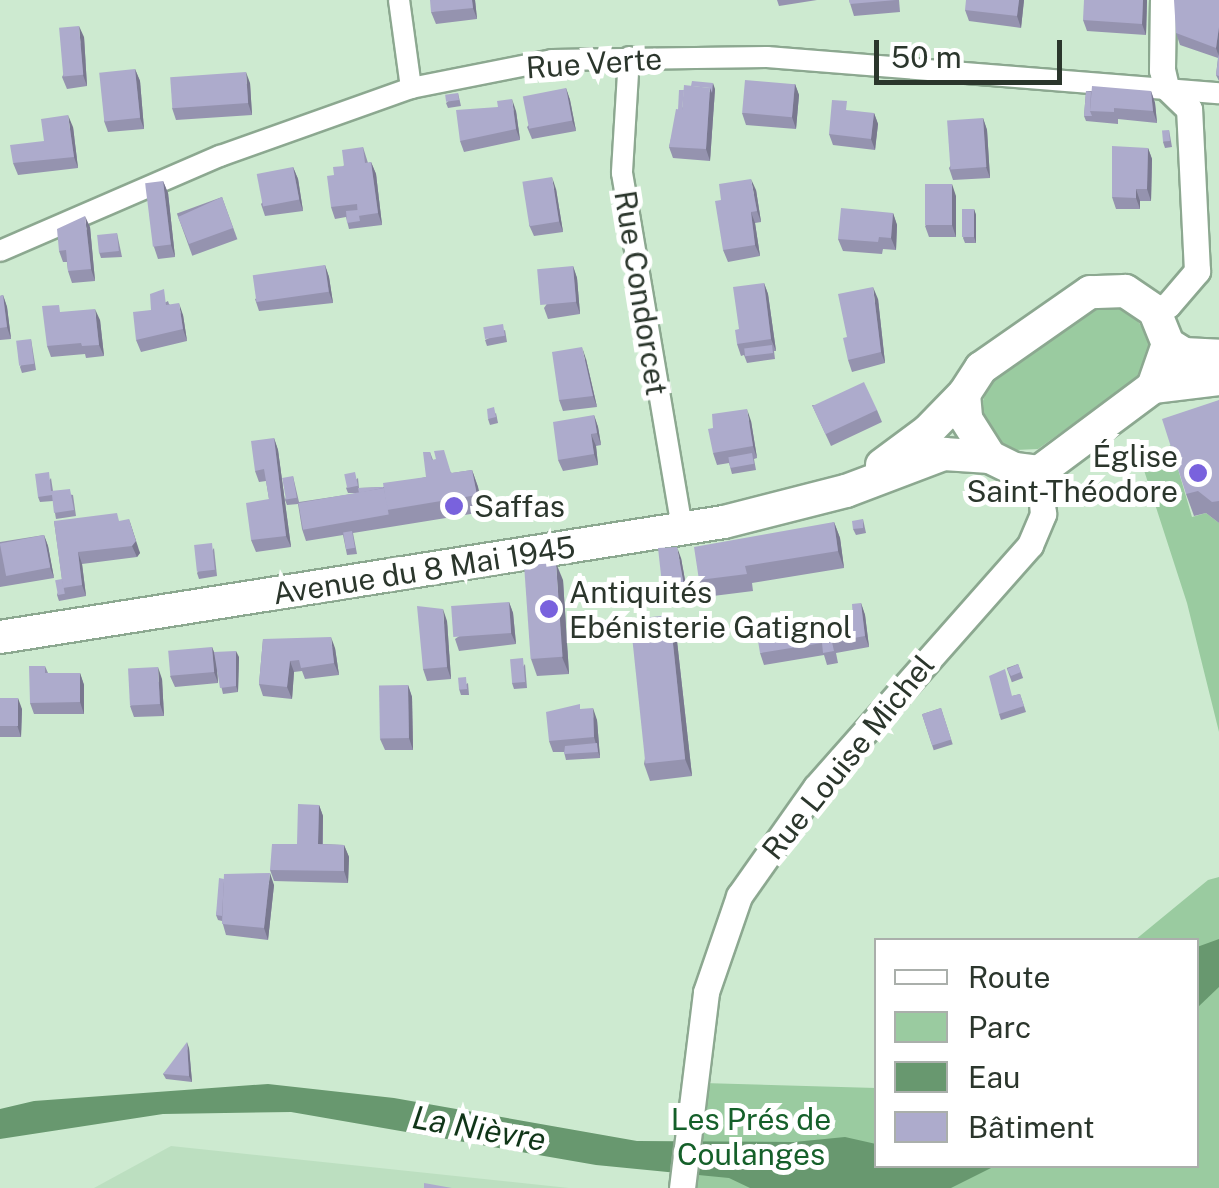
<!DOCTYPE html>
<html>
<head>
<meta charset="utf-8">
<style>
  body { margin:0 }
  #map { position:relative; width:1219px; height:1188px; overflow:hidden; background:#cdead0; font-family:"Public Sans",sans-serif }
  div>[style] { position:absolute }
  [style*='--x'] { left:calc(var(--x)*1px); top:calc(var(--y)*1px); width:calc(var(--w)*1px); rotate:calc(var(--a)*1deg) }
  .built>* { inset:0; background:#bcdfc0 }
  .green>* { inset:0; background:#9acba0 }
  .water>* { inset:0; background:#68986f }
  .roads { filter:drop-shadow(2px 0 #8ca890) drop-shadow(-2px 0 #8ca890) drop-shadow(0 2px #8ca890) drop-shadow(0 -2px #8ca890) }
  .minor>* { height:20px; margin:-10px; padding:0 10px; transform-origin:10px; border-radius:10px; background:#fff }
  .tertiary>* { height:25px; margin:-12.5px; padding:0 12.5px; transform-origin:12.5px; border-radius:12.5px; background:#fff }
  .primary>* { height:32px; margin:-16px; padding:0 16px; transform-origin:16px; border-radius:16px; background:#fff }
  .wall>* { inset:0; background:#9593af; transform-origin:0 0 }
  .shaded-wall>* { inset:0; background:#79788f }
  .building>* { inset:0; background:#adabcc; transform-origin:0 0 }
  .dots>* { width:28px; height:28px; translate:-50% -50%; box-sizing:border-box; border:5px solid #fff; border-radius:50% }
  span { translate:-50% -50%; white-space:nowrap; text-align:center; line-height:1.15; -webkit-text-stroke:10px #fff; paint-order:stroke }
  .street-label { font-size:30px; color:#2b362c }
  .poi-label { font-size:30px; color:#2b362c }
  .right { translate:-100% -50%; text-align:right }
  .left { translate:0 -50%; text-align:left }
  .park-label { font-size:30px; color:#15602a }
  .water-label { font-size:32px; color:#103518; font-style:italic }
  .legend { position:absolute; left:874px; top:938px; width:325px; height:230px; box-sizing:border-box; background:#fff; border:2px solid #aaafab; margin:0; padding:12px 18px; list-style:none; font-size:30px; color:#2b362c }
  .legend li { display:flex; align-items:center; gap:20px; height:50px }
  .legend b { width:50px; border:2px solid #aaafab }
  .scale { position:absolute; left:874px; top:40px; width:188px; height:45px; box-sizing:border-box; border:5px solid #2b362c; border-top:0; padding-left:12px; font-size:30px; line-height:35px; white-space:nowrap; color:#2b362c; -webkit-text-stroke:8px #fff; paint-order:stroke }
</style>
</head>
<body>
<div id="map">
  <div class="built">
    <div style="clip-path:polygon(171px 1146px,569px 1188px,94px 1188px)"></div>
  </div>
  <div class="green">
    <div style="clip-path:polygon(1112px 305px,1132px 312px,1150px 340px,1150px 355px,1137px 378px,1038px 449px,1013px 450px,995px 442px,984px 426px,980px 409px,989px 384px,1091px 307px)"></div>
    <div style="clip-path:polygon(1171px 445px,1192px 517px,1206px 513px,1219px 523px,1219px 732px,1187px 603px,1141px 461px)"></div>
    <div style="clip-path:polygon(1219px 877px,1219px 1188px,695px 1188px,703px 1083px,876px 1088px,876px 1166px,1196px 1166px,1196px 940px,1135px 940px,1208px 880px)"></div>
  </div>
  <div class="water">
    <div style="clip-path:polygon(1219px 939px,1219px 987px,1197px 1008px,1197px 947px)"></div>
    <div style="clip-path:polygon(268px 1084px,394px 1098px,637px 1141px,794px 1142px,845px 1137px,876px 1144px,876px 1166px,995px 1166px,951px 1188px,750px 1188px,729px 1178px,596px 1165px,291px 1112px,163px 1114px,0 1139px,0 1109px,34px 1101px)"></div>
  </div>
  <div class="roads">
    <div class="minor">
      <div style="--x:399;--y:0;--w:89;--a:82.2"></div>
      <div style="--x:629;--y:57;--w:116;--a:93.5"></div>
      <div style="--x:622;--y:173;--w:359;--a:80.4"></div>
      <div style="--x:0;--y:251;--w:240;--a:-23.4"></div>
      <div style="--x:220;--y:156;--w:203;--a:-19.6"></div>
      <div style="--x:411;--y:88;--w:144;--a:-11.2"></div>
      <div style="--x:552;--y:60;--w:215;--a:-0.8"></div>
      <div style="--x:767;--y:57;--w:453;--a:4.6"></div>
    </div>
    <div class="tertiary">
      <div style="--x:1155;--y:311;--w:14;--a:-25"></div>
      <div style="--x:1168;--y:305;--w:45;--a:-49.5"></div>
      <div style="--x:1197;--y:271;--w:162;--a:-92.8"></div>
      <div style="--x:1189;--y:109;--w:32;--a:-136"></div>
      <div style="--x:1166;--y:87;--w:17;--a:-103"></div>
      <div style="--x:1162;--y:70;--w:70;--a:-89.2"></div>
      <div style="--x:682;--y:1188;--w:197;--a:-83"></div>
      <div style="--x:706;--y:992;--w:102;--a:-71"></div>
      <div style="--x:739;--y:896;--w:133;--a:-54.8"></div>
      <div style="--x:816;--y:787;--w:323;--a:-48.5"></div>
      <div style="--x:1030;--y:545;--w:34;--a:-67"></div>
      <div style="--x:1043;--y:514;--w:42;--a:-95.4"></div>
    </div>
    <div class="primary">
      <div style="--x:1168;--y:344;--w:19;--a:32"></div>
      <div style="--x:1184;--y:354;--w:35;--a:3"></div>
      <div style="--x:1153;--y:387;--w:46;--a:-70.8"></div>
      <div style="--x:1168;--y:344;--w:35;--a:-112"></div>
      <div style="--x:1155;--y:311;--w:36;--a:-146"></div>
      <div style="--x:1125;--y:291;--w:35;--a:178"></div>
      <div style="--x:1090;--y:292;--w:133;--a:145.1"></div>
      <div style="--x:981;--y:368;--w:31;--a:123"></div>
      <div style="--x:964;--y:394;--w:25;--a:85"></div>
      <div style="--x:966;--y:419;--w:45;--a:57.7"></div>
      <div style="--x:990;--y:457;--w:28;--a:26"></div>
      <div style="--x:1015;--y:469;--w:24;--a:7"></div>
      <div style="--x:1039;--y:472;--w:142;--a:-36.7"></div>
      <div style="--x:1153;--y:387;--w:66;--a:-6.9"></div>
      <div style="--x:882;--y:465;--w:57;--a:-36.5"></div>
      <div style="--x:928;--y:431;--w:52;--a:-45.8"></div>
      <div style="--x:0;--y:637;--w:733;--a:-9.03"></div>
      <div style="--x:724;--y:522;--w:126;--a:-14.3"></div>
      <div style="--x:846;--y:491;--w:105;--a:-20.7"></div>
      <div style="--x:944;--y:454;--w:46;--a:3.7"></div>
    </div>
  </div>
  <div class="wall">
    <div style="clip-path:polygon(475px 0,477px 19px,436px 24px,431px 12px)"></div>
    <div style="clip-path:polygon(777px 0,817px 0,779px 6px)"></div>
    <div style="clip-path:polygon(849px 0,899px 0,900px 12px,854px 16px)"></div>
    <div style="clip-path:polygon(1024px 0,1021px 28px,969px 21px,965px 10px)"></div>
    <div style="clip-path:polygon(1147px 0,1146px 35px,1087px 31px,1083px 20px)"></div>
    <div style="clip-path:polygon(1219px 0,1219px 81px,1216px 75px,1218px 58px,1180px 45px,1176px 33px)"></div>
    <div style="clip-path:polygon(84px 37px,87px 86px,67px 89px,62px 77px)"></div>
    <div style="clip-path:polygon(135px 69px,140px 81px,144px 129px,108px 132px,104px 121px)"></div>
    <div style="clip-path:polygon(250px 83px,252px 115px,176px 120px,172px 108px)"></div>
    <div style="clip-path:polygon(795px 84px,799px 95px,796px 129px,746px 125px,742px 113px)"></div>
    <div style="clip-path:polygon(566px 88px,570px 100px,576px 131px,532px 139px,527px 127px)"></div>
    <div style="clip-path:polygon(715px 89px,710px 161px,673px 158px,669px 147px,678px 110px)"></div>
    <div style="clip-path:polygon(1086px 91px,1151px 91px,1155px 103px,1157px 123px,1118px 119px,1118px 124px,1086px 121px,1084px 116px)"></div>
    <div style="clip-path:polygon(458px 93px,461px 106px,448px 108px,446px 103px)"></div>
    <div style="clip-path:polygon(498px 107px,516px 111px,520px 140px,464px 152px,460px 141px)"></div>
    <div style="clip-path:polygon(874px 113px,878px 124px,875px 150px,833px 145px,829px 134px)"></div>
    <div style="clip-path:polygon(983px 118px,987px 130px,990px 178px,953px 180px,949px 168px)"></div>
    <div style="clip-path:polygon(73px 127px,78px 168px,18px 175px,13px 163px)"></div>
    <div style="clip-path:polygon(1169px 130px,1172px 147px,1165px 148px,1163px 142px)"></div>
    <div style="clip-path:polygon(363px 147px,368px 163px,371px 162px,376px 174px,382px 225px,349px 229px,346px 217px,335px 219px,331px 207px,334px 175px)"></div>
    <div style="clip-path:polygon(1148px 148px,1152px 159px,1151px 201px,1140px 201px,1140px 209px,1116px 209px,1112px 197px)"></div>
    <div style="clip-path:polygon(293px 167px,298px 179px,303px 211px,265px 216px,261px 204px)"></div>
    <div style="clip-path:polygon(163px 181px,168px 193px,175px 257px,158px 259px,154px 247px)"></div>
    <div style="clip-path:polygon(556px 189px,563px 232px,534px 236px,529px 225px)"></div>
    <div style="clip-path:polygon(756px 190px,761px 222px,755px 223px,760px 256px,728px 262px,723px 250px)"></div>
    <div style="clip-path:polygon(956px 196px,956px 237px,929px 237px,925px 226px)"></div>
    <div style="left:222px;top:197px;width:45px;height:48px;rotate:70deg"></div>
    <div style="clip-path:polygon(974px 209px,976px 215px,976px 243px,965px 243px,963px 238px)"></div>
    <div style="clip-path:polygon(893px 213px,897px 225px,896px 250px,883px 249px,882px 254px,843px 251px,838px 239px)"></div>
    <div style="clip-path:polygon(90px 227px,95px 281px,72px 283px,68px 271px,67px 262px,63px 262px,59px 251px)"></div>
    <div style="clip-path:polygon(117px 233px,122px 257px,101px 258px,99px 252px)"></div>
    <div style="clip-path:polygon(325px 265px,329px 277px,333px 303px,259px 311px,255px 299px)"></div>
    <div style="clip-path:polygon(573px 266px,577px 278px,580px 314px,548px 319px,544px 308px)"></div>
    <div style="clip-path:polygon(764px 283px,768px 294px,776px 351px,774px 351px,775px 359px,747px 363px,744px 355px,741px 356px,737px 344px,739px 329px)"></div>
    <div style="clip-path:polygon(3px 295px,7px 307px,11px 339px,0 340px,0 296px)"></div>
    <div style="clip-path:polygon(878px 299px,885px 363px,852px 372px,848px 360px,847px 337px)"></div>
    <div style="clip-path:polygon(168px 301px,169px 304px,183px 315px,187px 341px,141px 352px,136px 340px,151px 310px)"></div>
    <div style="clip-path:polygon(61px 312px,100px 320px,104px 356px,86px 358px,85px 354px,51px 357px,47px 346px)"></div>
    <div style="clip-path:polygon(505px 330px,507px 342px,487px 346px,485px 340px)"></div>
    <div style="clip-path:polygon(31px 339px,36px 370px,22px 373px,20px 367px)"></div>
    <div style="clip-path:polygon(586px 359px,597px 407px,563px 411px,559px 400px)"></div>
    <div style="clip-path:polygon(1219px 400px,1219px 523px,1206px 513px,1194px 516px,1186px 494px)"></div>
    <div style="clip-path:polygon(812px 405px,877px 410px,882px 422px,831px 446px)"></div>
    <div style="clip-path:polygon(496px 413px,498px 423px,490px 425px,488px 419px)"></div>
    <div style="clip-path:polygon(594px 415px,598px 427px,601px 445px,596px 446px,598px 465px,563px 471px,558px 460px)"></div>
    <div style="clip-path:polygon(751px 421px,757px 458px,754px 459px,756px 470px,732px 474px,729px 463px,717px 465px,713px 453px)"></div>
    <div style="clip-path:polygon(274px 438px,278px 450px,291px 547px,256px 552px,251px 540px,269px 499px,266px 481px,259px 482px,255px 471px)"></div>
    <div style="clip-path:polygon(430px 452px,433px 460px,452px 473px,472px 470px,478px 487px,483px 512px,353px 533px,357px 554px,347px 555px,343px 535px,306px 541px,302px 529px,298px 504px,287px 505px,285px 500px,293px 476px,299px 502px,359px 493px,348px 493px,346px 488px,358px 478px,359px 488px,383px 487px,426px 477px)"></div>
    <div style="clip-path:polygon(51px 478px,53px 491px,73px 495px,76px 516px,56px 519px,53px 501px,40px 502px,38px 497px)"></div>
    <div style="clip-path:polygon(863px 519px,866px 533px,856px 535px,853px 529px)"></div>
    <div style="clip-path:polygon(54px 521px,120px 521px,140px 553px,137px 557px,82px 564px,86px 596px,59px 601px,57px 595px,62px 579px)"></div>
    <div style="clip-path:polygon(834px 522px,840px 538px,844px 568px,752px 583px,753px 591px,705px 597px,699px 580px)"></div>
    <div style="clip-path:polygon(44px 535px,48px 546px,54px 578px,0 587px,0 542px)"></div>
    <div style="clip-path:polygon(214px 548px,217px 576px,199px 579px,197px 573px)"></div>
    <div style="clip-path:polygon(681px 558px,689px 602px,667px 605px,663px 593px)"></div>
    <div style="clip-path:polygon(563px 580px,569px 674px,537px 676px,531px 659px)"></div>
    <div style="clip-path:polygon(509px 602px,513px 613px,516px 644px,459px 651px,455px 639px)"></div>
    <div style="clip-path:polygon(861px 603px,865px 615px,869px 647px,836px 653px,838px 663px,827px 665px,824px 655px,764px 665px,760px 653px,853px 619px)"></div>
    <div style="clip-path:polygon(670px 615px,676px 632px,692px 776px,650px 781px,644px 764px)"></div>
    <div style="clip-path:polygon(447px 621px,451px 679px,427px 681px,423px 669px)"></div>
    <div style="clip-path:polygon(263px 639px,335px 648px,339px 675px,305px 679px,302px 671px,294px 672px,292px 699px,263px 696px,259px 684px)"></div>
    <div style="clip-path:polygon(212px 647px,214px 652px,239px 657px,238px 692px,223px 694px,217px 669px,218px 683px,175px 687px,170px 676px)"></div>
    <div style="clip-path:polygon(525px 664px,527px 688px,514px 689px,512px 683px)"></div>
    <div style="left:1018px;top:664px;width:15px;height:12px;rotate:70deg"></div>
    <div style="clip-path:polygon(45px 666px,48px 673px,80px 673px,84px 685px,84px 714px,34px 714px,30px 703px)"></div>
    <div style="clip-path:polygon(162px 679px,164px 716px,134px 717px,130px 706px)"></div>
    <div style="clip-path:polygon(468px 683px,469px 695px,461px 695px,459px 689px)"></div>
    <div style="clip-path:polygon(408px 685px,412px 697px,413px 750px,385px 750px,380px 739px)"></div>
    <div style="clip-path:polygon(1020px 694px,1026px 712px,1001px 720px,999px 714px,1012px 696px)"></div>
    <div style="clip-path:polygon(0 698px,22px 709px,21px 737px,0 737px)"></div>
    <div style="left:941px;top:708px;width:38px;height:20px;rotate:72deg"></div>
    <div style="clip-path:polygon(582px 709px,597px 720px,600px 758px,566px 760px,564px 752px,553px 752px,549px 741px)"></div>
    <div style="clip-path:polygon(319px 805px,323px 816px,323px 844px,344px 845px,349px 857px,348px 883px,274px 881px,270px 870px,297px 844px)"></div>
    <div style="clip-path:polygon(224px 879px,274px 885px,268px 940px,226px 935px,222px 921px,218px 920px,216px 915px)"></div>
    <div style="clip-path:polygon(189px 1048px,192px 1082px,166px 1079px,163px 1074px)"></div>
  </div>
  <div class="shaded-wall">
    <div style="clip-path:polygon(472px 0,475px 0,477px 19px,473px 8px)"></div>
    <div style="clip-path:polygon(1019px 0,1024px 0,1021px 28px,1017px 16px)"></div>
    <div style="clip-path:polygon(1143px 0,1147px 0,1146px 35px,1142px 24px)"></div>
    <div style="clip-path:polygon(79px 26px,84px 37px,87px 86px,83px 75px)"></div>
    <div style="clip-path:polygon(1219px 27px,1219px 57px,1216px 48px)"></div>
    <div style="clip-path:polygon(135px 69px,140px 81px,144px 129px,140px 118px)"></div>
    <div style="clip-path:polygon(246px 72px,250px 83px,252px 115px,248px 103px)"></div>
    <div style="clip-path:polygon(713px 83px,715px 89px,710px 161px,706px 149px,710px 88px)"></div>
    <div style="clip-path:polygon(795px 84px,799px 95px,796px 129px,792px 117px)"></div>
    <div style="clip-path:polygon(566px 88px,570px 100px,576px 131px,572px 120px)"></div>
    <div style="clip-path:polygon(1151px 91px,1155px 103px,1157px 123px,1153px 111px)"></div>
    <div style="clip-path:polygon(512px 99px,516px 111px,520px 140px,516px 129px)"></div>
    <div style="clip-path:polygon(874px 113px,878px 124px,875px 150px,871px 139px)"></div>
    <div style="clip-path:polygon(68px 115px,73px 127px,78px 168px,74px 157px)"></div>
    <div style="clip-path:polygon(983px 118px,987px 130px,990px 178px,986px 167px)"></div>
    <div style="clip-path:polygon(1148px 148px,1152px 159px,1151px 201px,1147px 189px)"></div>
    <div style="clip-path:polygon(371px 162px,376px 174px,382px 225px,378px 213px)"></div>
    <div style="clip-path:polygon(293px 167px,298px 179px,303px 211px,299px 199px)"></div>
    <div style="clip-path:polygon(552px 177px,556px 189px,563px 232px,559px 221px)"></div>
    <div style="clip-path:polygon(751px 179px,756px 190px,761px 222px,757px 211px)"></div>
    <div style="clip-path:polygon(163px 181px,168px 193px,175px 257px,171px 245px)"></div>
    <div style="clip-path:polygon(952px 184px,956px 196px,956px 237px,952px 225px)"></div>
    <div style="clip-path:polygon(1136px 189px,1140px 201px,1140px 209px,1136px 198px)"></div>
    <div style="clip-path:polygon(974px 209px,976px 215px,976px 243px,974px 237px)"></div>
    <div style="clip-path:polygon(751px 212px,755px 223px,760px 256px,755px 245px)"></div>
    <div style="clip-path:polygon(893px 213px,897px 225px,896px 250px,891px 238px)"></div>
    <div style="clip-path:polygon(85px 216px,90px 227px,95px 281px,91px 269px)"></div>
    <div style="clip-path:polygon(325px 265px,329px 277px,333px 303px,329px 292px)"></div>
    <div style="clip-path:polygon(573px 266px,577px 278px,580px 314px,576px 302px)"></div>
    <div style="clip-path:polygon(764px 283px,768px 294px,776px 351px,771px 339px)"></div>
    <div style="clip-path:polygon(873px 287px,878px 299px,885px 363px,881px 352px)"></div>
    <div style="clip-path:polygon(3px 295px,7px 307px,11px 339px,7px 327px)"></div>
    <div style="clip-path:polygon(179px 303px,183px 315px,187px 341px,183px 329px)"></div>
    <div style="clip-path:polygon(95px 309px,100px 320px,104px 356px,99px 345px)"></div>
    <div style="clip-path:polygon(582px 347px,586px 359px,597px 407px,593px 396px)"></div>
    <div style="clip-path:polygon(747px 409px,751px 421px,757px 458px,753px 446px)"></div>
    <div style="clip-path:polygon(594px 415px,598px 427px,601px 445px,597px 433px)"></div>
    <div style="clip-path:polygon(591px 434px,596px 446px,598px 465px,594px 454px)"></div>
    <div style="clip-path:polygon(274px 438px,278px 450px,291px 547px,286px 536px)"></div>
    <div style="clip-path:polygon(472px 470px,478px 487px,483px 512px,477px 495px)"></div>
    <div style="clip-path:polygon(129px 519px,140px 553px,137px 557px,132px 546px)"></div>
    <div style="clip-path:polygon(834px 522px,840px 538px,844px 568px,838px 551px)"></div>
    <div style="clip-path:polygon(44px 535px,48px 546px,54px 578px,50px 567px)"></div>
    <div style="clip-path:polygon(677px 547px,681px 558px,689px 602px,685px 591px)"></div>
    <div style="clip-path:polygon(78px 552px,82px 564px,86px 596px,82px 585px)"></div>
    <div style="clip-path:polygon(556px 563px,563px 580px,569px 674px,562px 657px)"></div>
    <div style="clip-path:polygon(509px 602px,513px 613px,516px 644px,511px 633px)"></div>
    <div style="clip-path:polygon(861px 603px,865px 615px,869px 647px,865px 636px)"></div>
    <div style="clip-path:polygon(443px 609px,447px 621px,451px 679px,447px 667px)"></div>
    <div style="clip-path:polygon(670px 615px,676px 632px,692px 776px,685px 759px)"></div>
    <div style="clip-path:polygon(331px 637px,335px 648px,339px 675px,334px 663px)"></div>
    <div style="clip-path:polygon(212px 647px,216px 658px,218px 683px,214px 672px)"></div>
    <div style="clip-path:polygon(236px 651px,239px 657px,238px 692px,236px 686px)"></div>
    <div style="clip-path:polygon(290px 661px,294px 672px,292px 699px,287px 687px)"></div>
    <div style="clip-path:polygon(158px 667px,162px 679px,164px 716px,160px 704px)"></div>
    <div style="clip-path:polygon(80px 673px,84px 685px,84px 714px,80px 702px)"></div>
    <div style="clip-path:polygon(408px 685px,412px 697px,413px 750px,409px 738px)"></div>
    <div style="clip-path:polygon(18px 698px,22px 709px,21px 737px,17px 725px)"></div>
    <div style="clip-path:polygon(593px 708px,597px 720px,600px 758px,594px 737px)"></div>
    <div style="clip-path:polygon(319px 805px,323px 816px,322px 855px,318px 844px)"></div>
    <div style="clip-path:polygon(344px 845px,349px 857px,348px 883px,344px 871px)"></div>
    <div style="clip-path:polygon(270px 873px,274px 885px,268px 940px,264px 928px)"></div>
    <div style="clip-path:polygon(187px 1042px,189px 1048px,192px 1082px,189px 1076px)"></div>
  </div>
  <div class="building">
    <div style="clip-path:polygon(430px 0,472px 0,473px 8px,431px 12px)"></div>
    <div style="clip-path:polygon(849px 0,896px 0,850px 4px)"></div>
    <div style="clip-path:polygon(966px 0,1019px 0,1017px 16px,965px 10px)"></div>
    <div style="clip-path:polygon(1084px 0,1143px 0,1142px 24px,1083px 20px)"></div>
    <div style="clip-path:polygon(1174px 0,1219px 0,1219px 27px,1216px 48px,1176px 33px)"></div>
    <div style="left:79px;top:26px;width:49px;height:20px;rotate:85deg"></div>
    <div style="clip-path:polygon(1219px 52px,1219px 76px,1216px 75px)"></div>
    <div style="left:135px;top:69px;width:49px;height:36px;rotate:84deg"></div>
    <div style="left:246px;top:72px;width:31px;height:76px;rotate:86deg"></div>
    <div style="left:745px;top:80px;width:50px;height:33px;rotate:5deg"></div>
    <div style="clip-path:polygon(692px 81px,713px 83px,712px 93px,710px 88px,691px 86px)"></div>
    <div style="clip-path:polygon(684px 85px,710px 88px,706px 149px,669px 147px,676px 109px,682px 110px)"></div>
    <div style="clip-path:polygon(1092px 86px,1151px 91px,1153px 111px,1114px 108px,1114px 112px,1090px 111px)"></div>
    <div style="left:566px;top:88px;width:33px;height:44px;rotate:79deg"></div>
    <div style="clip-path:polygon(679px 90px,684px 90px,682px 110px,678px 110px)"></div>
    <div style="clip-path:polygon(1086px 91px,1091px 92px,1090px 111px,1092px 116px,1084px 116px)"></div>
    <div style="left:458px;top:93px;width:7px;height:13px;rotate:82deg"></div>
    <div style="clip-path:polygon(512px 99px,516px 129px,460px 141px,456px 110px,498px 107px,497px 101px)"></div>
    <div style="clip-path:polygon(832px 100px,847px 101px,846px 110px,874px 113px,871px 139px,829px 134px)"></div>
    <div style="clip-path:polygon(68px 115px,74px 157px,13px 163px,10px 145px,44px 141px,41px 119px)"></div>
    <div style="left:983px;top:118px;width:49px;height:36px;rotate:86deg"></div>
    <div style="left:1169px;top:130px;width:11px;height:7px;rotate:85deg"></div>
    <div style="clip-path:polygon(1112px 146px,1148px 148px,1147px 189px,1136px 189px,1136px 198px,1112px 197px)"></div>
    <div style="clip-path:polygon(363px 147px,365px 163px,371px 162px,378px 213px,358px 216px,357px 204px,331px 207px,327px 176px,334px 175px,333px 167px,344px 166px,342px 150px)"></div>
    <div style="left:293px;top:167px;width:33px;height:37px;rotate:79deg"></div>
    <div style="left:552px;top:177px;width:45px;height:30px;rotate:81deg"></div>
    <div style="clip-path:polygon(751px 179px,757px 211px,751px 212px,755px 245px,723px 250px,715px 201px,721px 200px,719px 184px)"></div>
    <div style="left:163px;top:181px;width:64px;height:18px;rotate:83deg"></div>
    <div style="left:952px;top:184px;width:41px;height:27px;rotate:90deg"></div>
    <div style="clip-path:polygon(222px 197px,233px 228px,189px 244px,178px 217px)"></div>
    <div style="clip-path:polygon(841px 208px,893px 213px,891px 238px,879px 237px,878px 242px,838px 239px)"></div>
    <div style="left:974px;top:209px;width:28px;height:12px;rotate:90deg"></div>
    <div style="clip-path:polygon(358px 210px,360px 221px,347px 223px,346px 211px)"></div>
    <div style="clip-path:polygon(85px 216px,91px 269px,68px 271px,66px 250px,59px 251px,57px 229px)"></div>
    <div style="left:117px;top:233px;width:18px;height:20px;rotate:84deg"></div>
    <div style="left:325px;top:265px;width:27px;height:73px;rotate:82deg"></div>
    <div style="left:573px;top:266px;width:36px;height:36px;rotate:85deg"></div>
    <div style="clip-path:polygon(764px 283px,771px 339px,737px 344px,735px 330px,739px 329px,733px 287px)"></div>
    <div style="clip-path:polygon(873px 287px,881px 352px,848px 360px,843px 338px,847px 337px,838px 294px)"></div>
    <div style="clip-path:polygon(164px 289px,166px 305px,179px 303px,183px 329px,136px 340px,133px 312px,151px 310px,150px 294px)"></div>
    <div style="clip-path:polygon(3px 295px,7px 327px,0 328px,0 296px)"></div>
    <div style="clip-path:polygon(59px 305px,60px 312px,95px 309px,99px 345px,82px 346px,81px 343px,47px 346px,42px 306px)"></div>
    <div style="left:503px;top:324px;width:12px;height:20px;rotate:81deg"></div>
    <div style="left:31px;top:339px;width:25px;height:15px;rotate:83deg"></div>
    <div style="left:772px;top:345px;width:8px;height:28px;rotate:83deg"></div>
    <div style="clip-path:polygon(582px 347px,593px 396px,559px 400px,552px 352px)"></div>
    <div style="left:864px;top:382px;width:31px;height:57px;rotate:65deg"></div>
    <div style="clip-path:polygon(1219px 400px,1219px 501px,1212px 502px,1198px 491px,1186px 494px,1162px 419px)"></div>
    <div style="clip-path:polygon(494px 407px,496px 417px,488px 419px,487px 409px)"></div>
    <div style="clip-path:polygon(747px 409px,753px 446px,713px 453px,708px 429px,713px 428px,712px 414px)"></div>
    <div style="clip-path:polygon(594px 415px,597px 433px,591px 434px,594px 454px,558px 460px,553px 422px)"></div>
    <div style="clip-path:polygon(274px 438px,286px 536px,251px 540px,246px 503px,269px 499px,264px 469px,255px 471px,251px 441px)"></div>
    <div style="clip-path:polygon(444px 450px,451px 473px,472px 470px,477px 495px,387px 510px,383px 483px,426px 477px,423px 452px,430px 452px,432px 460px,436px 459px,434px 451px)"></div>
    <div style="left:752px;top:453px;width:11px;height:24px;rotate:80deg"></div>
    <div style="clip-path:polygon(49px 472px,51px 491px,70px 489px,74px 510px,54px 513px,52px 495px,38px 497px,35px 474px)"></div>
    <div style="left:355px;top:472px;width:14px;height:11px;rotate:78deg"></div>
    <div style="left:293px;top:476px;width:22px;height:11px;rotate:80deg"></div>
    <div style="clip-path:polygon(383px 487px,383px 488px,359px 493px,358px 488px)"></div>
    <div style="left:384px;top:488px;width:27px;height:87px;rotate:80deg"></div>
    <div style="clip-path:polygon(117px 513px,119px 521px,129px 519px,136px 541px,132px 546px,78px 552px,82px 585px,63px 588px,54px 521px)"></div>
    <div style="clip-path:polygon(863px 519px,863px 528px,853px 529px,852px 521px)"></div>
    <div style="clip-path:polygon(834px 522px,838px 551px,745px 566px,747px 574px,699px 580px,694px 547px)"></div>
    <div style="left:352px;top:531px;width:17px;height:9px;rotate:80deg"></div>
    <div style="left:44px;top:535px;width:33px;height:45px;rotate:79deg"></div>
    <div style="left:212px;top:543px;width:27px;height:18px;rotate:84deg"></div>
    <div style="clip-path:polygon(677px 547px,685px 591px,663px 593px,658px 548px)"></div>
    <div style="left:556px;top:563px;width:94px;height:32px;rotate:86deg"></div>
    <div style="left:62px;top:579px;width:15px;height:7px;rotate:79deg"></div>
    <div style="left:509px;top:602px;width:31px;height:58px;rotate:86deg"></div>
    <div style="clip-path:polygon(861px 603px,865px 636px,832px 642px,834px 651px,823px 653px,822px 643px,760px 653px,757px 635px,853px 619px,852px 604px)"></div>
    <div style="clip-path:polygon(417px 606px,443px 609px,447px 667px,423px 669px)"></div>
    <div style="left:670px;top:615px;width:145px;height:40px;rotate:84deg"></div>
    <div style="clip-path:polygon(331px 637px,334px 663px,301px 668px,299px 660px,290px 661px,287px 687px,259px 684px,263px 639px)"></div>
    <div style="left:212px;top:647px;width:25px;height:44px;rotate:85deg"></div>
    <div style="clip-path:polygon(236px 651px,236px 686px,220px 688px,214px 652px)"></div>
    <div style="left:523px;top:658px;width:24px;height:13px;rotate:85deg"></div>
    <div style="clip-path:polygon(1018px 664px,1021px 672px,1011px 676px,1007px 669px)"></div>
    <div style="clip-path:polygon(29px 666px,45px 666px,45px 673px,80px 673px,80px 702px,30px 703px)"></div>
    <div style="left:158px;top:667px;width:37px;height:30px;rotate:87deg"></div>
    <div style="clip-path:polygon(1005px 669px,1012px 696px,1020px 694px,1024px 706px,999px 714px,989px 676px)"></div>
    <div style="left:466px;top:677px;width:12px;height:8px;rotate:85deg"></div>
    <div style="left:408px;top:685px;width:53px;height:29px;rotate:89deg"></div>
    <div style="left:0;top:698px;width:18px;height:28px"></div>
    <div style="clip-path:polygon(580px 704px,580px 709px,593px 708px,594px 737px,549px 741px,546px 712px)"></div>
    <div style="left:941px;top:708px;width:33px;height:20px;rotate:72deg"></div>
    <div style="clip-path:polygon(597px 743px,598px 752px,564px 754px,565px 746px)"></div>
    <div style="clip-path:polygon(298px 804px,319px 805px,318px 844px,344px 845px,344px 871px,270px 870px,272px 844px,297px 844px)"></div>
    <div style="clip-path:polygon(270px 873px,264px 928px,222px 924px,224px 874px)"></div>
    <div style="clip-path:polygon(219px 878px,224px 879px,222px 916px,216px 915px)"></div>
    <div style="clip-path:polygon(187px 1042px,189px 1076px,163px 1074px)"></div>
    <div style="clip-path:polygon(424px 1183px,452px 1188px,424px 1188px)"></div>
  </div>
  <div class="dots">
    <div style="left:1198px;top:473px;background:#7962dd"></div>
    <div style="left:454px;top:506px;background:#7962dd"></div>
    <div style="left:549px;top:609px;background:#7962dd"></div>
  </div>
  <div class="street-label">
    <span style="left:594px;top:63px;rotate:-4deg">Rue Verte</span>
    <span style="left:641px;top:293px;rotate:81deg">Rue Condorcet</span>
    <span style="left:424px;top:570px;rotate:-9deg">Avenue du 8 Mai 1945</span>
    <span style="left:848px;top:757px;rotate:-51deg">Rue Louise Michel</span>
  </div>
  <div class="poi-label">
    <span class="right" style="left:1178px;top:473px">Église<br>Saint-Théodore</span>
    <span class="left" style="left:474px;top:506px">Saffas</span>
    <span class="left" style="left:569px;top:609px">Antiquités<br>Ebénisterie Gatignol</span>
  </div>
  <div class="park-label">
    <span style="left:751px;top:1136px">Les Prés de<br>Coulanges</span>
  </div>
  <div class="water-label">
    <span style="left:479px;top:1129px;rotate:10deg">La Nièvre</span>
  </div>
  <ul class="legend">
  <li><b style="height:12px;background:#fff"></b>Route</li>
  <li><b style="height:28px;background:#9acba0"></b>Parc</li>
  <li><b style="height:28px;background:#68986f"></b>Eau</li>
  <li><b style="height:28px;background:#adabcc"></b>Bâtiment</li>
  </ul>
  <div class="scale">50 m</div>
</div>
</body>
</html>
